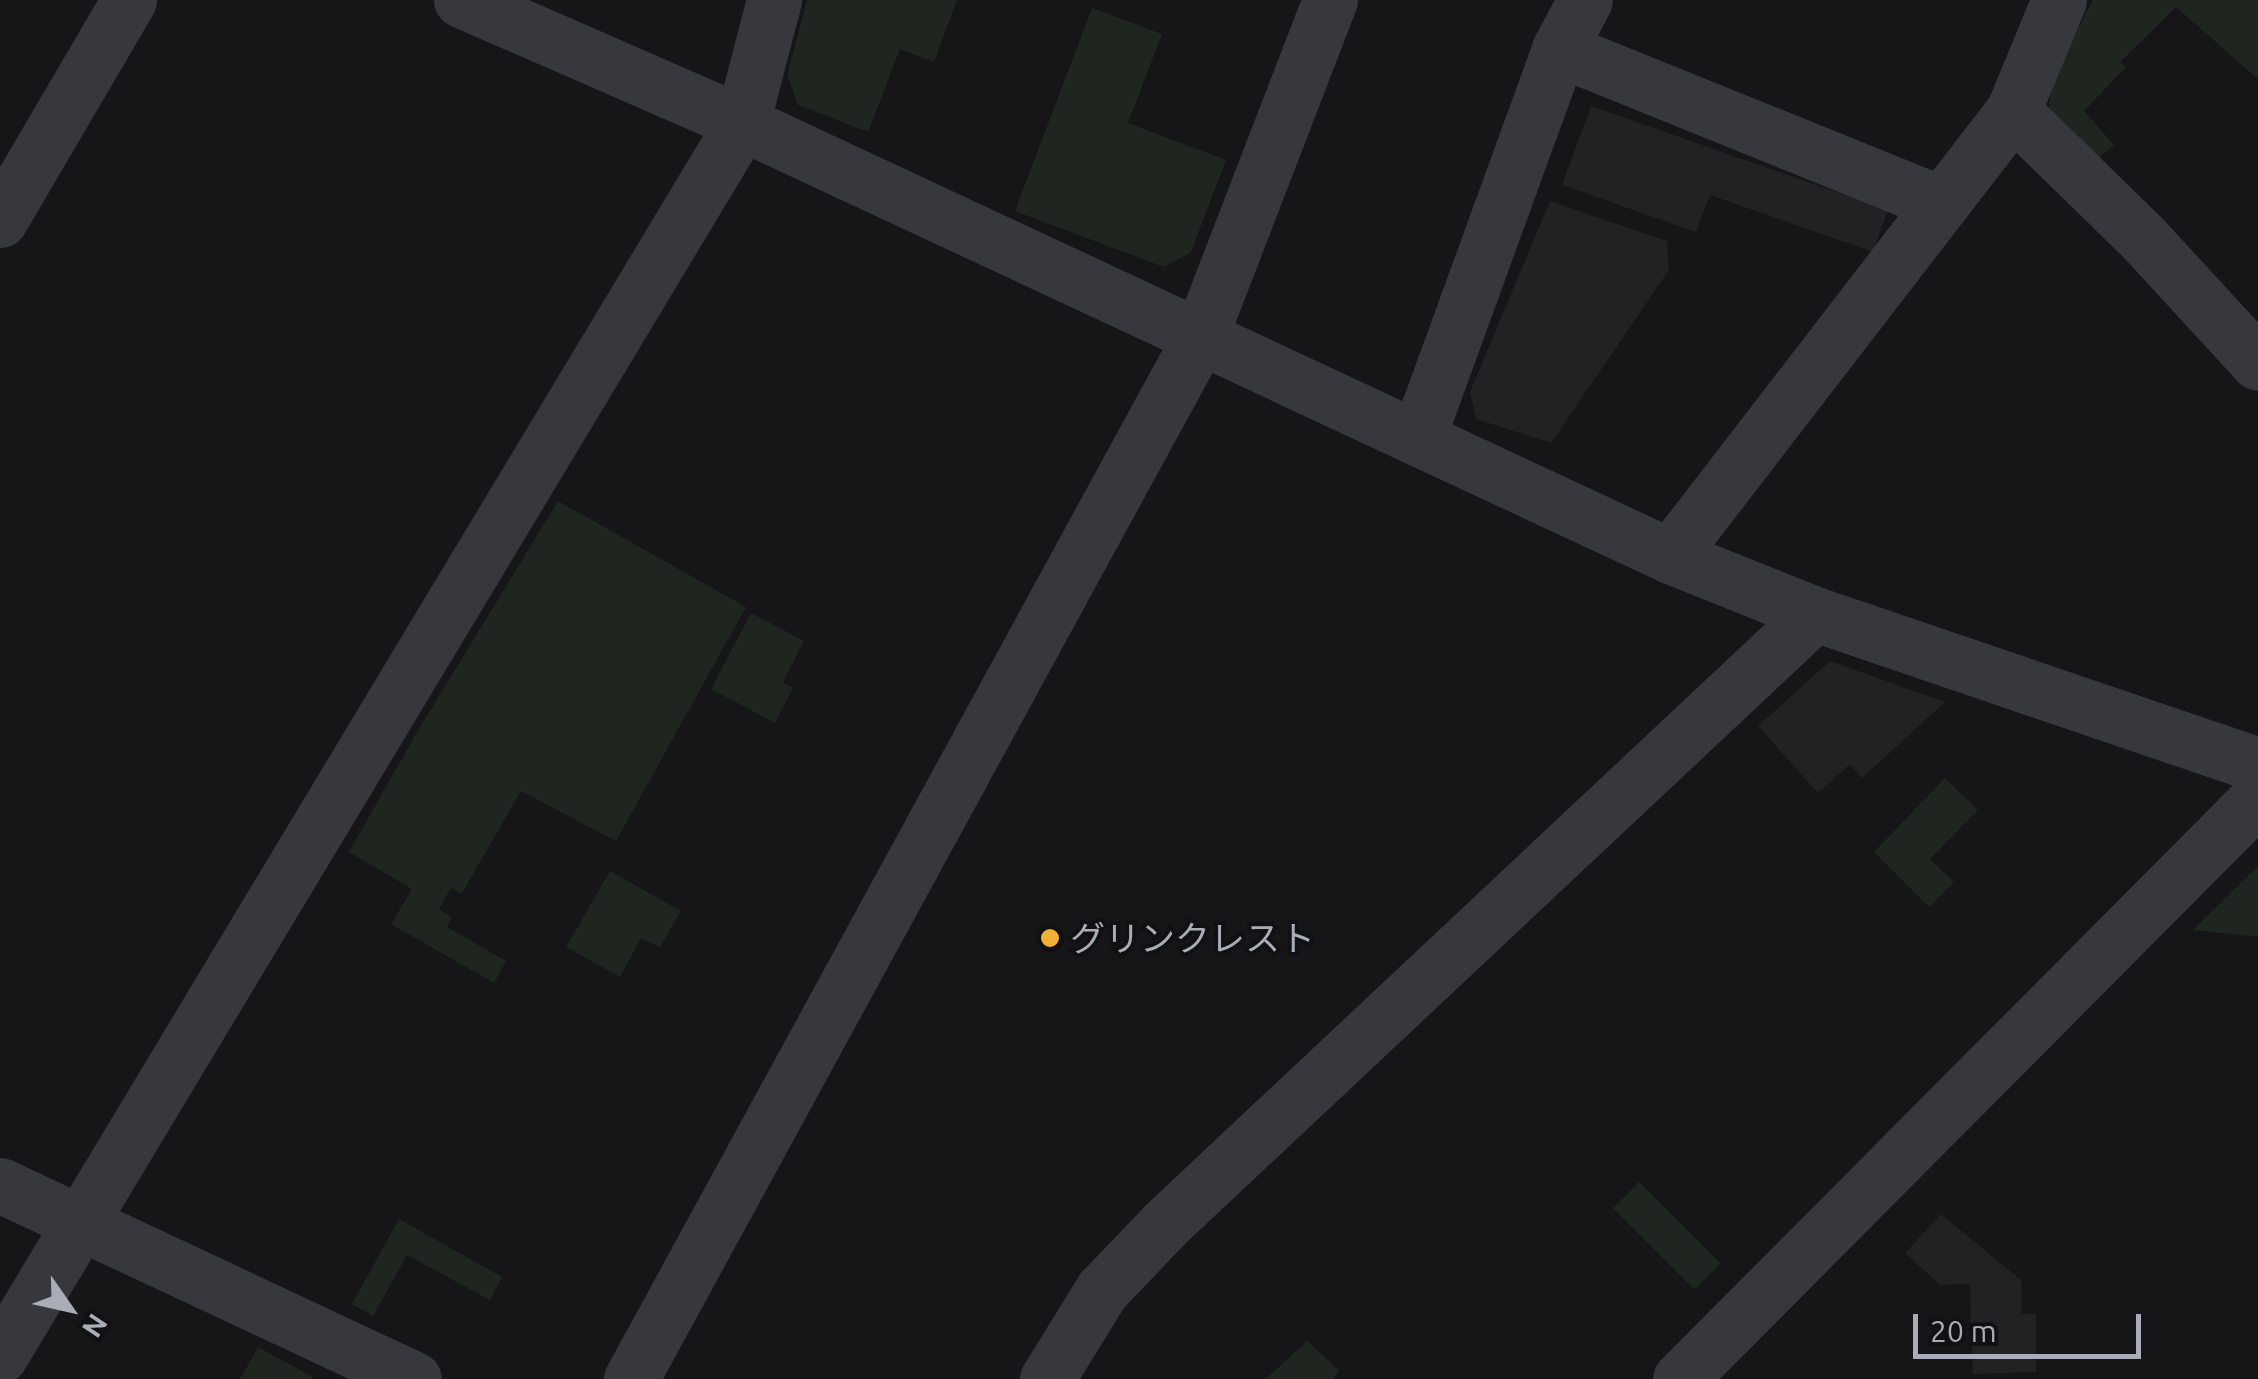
<!DOCTYPE html>
<html>
<head>
<meta charset="utf-8">
<style>
  body { margin:0 }
  #map { position:relative; width:2258px; height:1379px; overflow:hidden; background:#161618; font-family:Ubuntu,"Noto Sans JP",sans-serif }
  div>[style] { position:absolute }
  [style*='--x'] { left:calc(var(--x)*1px); top:calc(var(--y)*1px); width:calc(var(--w)*1px); rotate:calc(var(--a)*1deg) }
  .built>* { inset:0; background:#222225 }
  .green>* { inset:0; background:#1e261f; transform-origin:0 0 }
  .minor>* { height:55px; margin:-27.5px; padding:0 27.5px; transform-origin:27.5px; border-radius:27.5px; background:#37383d }
  .dots>* { width:28px; height:28px; translate:-50% -50%; box-sizing:border-box; border:5px solid #111113; border-radius:50% }
  span { translate:-50% -50%; white-space:nowrap; text-align:center; line-height:1.15; -webkit-text-stroke:8px #111113; paint-order:stroke }
  .poi-label { font-size:35px; color:#a8adb8 }
  .left { translate:0 -50%; text-align:left }
  .north { position:absolute; left:20px; top:1259px; width:100px; height:100px; -webkit-text-stroke:8px #111113; paint-order:stroke; rotate:124deg; font-size:28px; font-weight:700; line-height:40px; text-align:center; color:#a8adb8 }
  .north::after { content:''; display:block; margin:auto; width:35px; height:45px; background:#a8adb8; clip-path:polygon(50% 0,100% 100%,50% 72%,0 100%) }
  .scale { position:absolute; left:1913px; top:1314px; width:228px; height:45px; box-sizing:border-box; border:5px solid #a8adb8; border-top:0; padding-left:12px; font-size:30px; line-height:35px; white-space:nowrap; color:#a8adb8; -webkit-text-stroke:8px #111113; paint-order:stroke }
</style>
</head>
<body>
<div id="map">
  <div class="built">
    <div style="clip-path:polygon(1591px 106px,1888px 210px,1873px 252px,1710px 195px,1696px 232px,1562px 185px)"></div>
    <div style="clip-path:polygon(1550px 201px,1667px 241px,1669px 270px,1551px 443px,1476px 419px,1470px 392px)"></div>
    <div style="clip-path:polygon(1830px 661px,1945px 702px,1862px 778px,1850px 764px,1818px 793px,1758px 726px)"></div>
    <div style="clip-path:polygon(1941px 1214px,2021px 1280px,2022px 1314px,2036px 1314px,2036px 1372px,1973px 1374px,1970px 1284px,1940px 1285px,1905px 1253px)"></div>
  </div>
  <div class="green">
    <div style="clip-path:polygon(807px 0,957px 0,934px 62px,900px 49px,868px 132px,798px 105px,787px 75px)"></div>
    <div style="clip-path:polygon(2093px 0,2258px 0,2258px 79px,2176px 7px,2120px 62px,2126px 67px,2084px 111px,2114px 145px,2097px 159px,2048px 113px,2054px 75px)"></div>
    <div style="clip-path:polygon(1092px 8px,1162px 34px,1128px 123px,1226px 160px,1191px 252px,1164px 267px,1015px 211px)"></div>
    <div style="clip-path:polygon(558px 501px,746px 607px,616px 841px,521px 791px,462px 893px,451px 888px,439px 909px,452px 917px,447px 927px,506px 961px,494px 983px,391px 924px,412px 889px,349px 852px,417px 732px)"></div>
    <div style="clip-path:polygon(751px 613px,804px 641px,783px 682px,793px 688px,775px 723px,711px 689px)"></div>
    <div style="clip-path:polygon(1945px 778px,1978px 810px,1930px 859px,1954px 882px,1929px 907px,1874px 852px)"></div>
    <div style="clip-path:polygon(2258px 866px,2258px 937px,2193px 930px)"></div>
    <div style="clip-path:polygon(610px 871px,681px 911px,660px 947px,641px 938px,620px 977px,566px 947px)"></div>
    <div style="left:1639px;top:1182px;width:115px;height:37px;rotate:45deg"></div>
    <div style="clip-path:polygon(399px 1219px,502px 1277px,490px 1300px,407px 1255px,373px 1316px,352px 1304px)"></div>
    <div style="clip-path:polygon(1307px 1341px,1339px 1370px,1333px 1379px,1266px 1379px)"></div>
    <div style="clip-path:polygon(258px 1347px,313px 1377px,312px 1379px,240px 1379px)"></div>
  </div>
  <div class="minor">
    <div style="--x:461;--y:0;--w:307;--a:23.6"></div>
    <div style="--x:742;--y:123;--w:1024;--a:25.01"></div>
    <div style="--x:1670;--y:556;--w:156;--a:21.8"></div>
    <div style="--x:1815;--y:614;--w:468;--a:18.8"></div>
    <div style="--x:1559;--y:49;--w:413;--a:22"></div>
    <div style="--x:2013;--y:111;--w:183;--a:44.3"></div>
    <div style="--x:2144;--y:239;--w:168;--a:47.4"></div>
    <div style="--x:0;--y:220;--w:255;--a:-59.6"></div>
    <div style="--x:1418;--y:437;--w:413;--a:-70"></div>
    <div style="--x:1559;--y:49;--w:55;--a:-62"></div>
    <div style="--x:1670;--y:556;--w:562;--a:-52.38"></div>
    <div style="--x:2013;--y:111;--w:120;--a:-67.5"></div>
    <div style="--x:0;--y:1185;--w:457;--a:25.1"></div>
    <div style="--x:0;--y:1356;--w:1439;--a:-58.96"></div>
    <div style="--x:742;--y:123;--w:127;--a:-75.4"></div>
    <div style="--x:631;--y:1379;--w:1187;--a:-61.36"></div>
    <div style="--x:1200;--y:337;--w:361;--a:-68.9"></div>
    <div style="--x:1047;--y:1379;--w:105;--a:-58.3"></div>
    <div style="--x:1102;--y:1290;--w:91;--a:-46.3"></div>
    <div style="--x:1165;--y:1224;--w:891;--a:-43.18"></div>
    <div style="--x:1680;--y:1379;--w:820;--a:-45.15"></div>
  </div>
  <div class="dots">
    <div style="left:1050px;top:938px;background:#f2b134"></div>
  </div>
  <div class="poi-label">
    <span class="left" style="left:1070px;top:938px">グリンクレスト</span>
  </div>
  <div class="north">N</div>
  <div class="scale">20 m</div>
</div>
</body>
</html>
